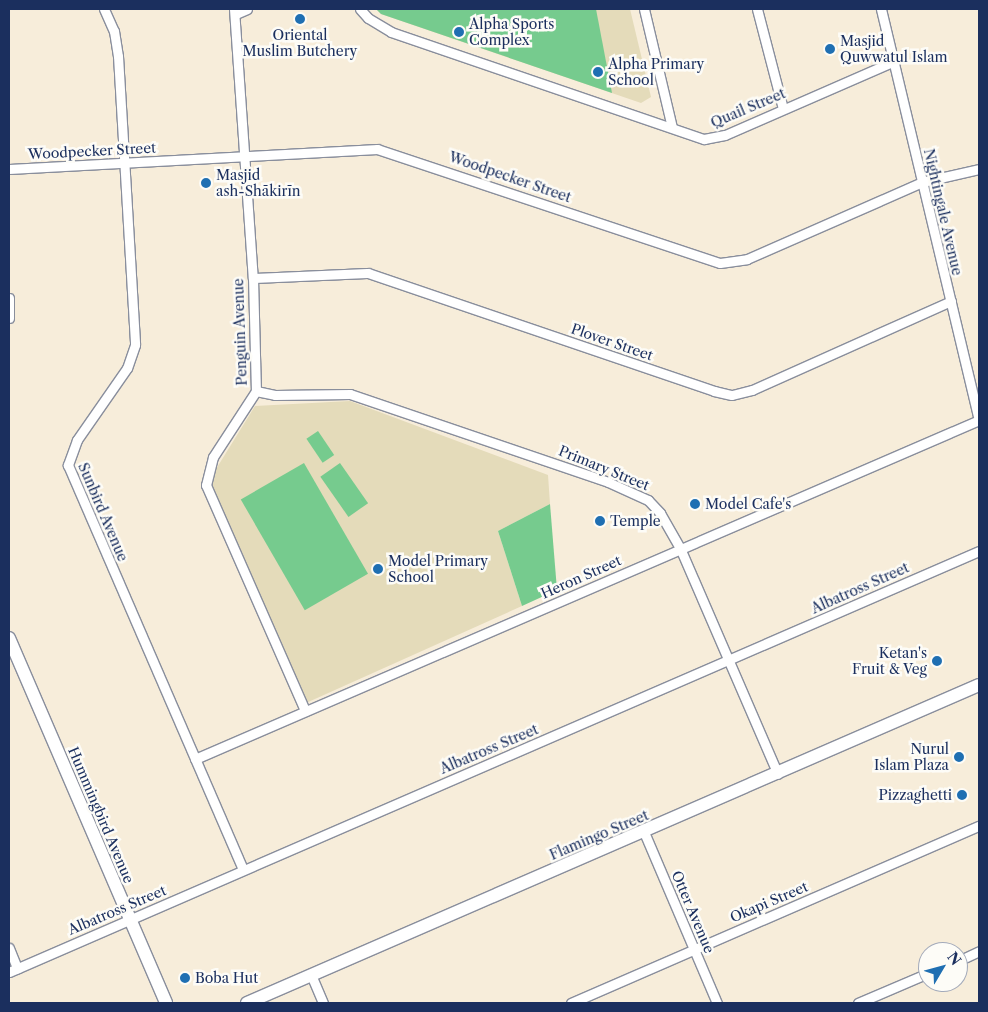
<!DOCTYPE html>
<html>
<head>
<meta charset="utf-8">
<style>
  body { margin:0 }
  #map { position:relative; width:988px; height:1012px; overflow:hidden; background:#f7edda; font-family:"Libre Caslon Text",serif }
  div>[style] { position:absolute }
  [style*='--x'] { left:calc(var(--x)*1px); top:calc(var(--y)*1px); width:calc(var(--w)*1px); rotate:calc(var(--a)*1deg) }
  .built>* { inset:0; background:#e4dbba }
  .green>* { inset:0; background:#76cb8e; transform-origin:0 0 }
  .roads { filter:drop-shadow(1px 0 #898e9c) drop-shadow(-1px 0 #898e9c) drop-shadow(0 1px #898e9c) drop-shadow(0 -1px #898e9c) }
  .street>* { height:9px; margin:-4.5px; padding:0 4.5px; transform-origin:4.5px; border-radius:4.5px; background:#fff }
  .secondary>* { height:12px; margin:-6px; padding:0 6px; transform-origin:6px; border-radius:6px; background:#fff }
  .dots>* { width:14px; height:14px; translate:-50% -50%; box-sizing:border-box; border:2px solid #fdfcf7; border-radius:50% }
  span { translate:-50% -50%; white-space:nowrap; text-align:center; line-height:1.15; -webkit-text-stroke:5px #fdfcf7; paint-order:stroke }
  .poi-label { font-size:14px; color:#1b2f5e }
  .left { translate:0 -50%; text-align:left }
  .right { translate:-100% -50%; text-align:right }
  .street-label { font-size:14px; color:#1b2f5e }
  .frame { position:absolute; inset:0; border:10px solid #1b2f5e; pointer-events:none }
  .north { position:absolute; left:918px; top:942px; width:50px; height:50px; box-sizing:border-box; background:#fdfcf7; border:1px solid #a3aaba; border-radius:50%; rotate:53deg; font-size:14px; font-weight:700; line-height:20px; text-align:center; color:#1b2f5e }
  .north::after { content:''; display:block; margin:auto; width:18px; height:22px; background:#1f6fb2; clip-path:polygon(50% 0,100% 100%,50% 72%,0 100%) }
</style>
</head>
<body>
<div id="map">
  <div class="built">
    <div style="clip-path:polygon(376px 9px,630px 9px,651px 97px,641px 103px,381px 14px)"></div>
    <div style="clip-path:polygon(350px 401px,548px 475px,550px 504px,498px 531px,522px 606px,306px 703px,208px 482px,255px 406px)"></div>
  </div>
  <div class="green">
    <div style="clip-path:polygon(376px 9px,596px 9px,612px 93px,381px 14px)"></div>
    <div style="left:318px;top:431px;width:29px;height:14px;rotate:56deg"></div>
    <div style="left:304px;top:463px;width:128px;height:73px;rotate:60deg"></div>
    <div style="left:340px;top:463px;width:49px;height:24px;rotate:55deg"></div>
    <div style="clip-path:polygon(550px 504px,557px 590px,522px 606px,498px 531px)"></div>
  </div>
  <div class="roads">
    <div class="street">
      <div style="--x:104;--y:9;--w:24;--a:66"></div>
      <div style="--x:114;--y:31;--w:25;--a:81"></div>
      <div style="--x:118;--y:56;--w:289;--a:86.6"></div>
      <div style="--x:135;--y:345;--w:24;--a:109"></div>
      <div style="--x:127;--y:368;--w:88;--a:124.8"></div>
      <div style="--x:77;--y:440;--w:27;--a:110"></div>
      <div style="--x:68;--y:465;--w:441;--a:66.6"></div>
      <div style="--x:234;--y:9;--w:270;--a:86"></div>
      <div style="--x:253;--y:278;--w:113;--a:88.5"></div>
      <div style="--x:256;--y:391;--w:79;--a:123.1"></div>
      <div style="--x:213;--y:457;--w:29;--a:104"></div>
      <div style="--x:206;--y:485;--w:247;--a:66.3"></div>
      <div style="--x:360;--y:9;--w:12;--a:48"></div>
      <div style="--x:368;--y:18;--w:27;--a:31"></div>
      <div style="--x:391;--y:32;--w:331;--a:18.9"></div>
      <div style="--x:704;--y:139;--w:21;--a:-11"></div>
      <div style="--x:725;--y:135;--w:184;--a:-23.6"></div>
      <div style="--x:644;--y:9;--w:121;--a:76.7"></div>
      <div style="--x:757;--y:9;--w:103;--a:75.4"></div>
      <div style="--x:881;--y:9;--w:423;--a:76.6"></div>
      <div style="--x:236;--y:14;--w:12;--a:-24"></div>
      <div style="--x:9;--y:169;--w:369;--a:-3.1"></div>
      <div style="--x:377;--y:149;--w:361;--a:18.4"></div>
      <div style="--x:720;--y:263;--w:27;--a:-8"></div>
      <div style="--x:747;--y:259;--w:191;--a:-23.7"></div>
      <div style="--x:922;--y:182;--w:58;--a:-12.8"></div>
      <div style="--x:253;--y:278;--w:115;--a:-2.5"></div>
      <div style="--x:368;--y:273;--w:366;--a:18.8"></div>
      <div style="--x:714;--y:391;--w:18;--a:13"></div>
      <div style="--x:732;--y:395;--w:21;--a:-14"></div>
      <div style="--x:752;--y:390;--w:218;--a:-24.1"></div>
      <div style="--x:9;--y:298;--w:20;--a:90"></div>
      <div style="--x:256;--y:391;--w:19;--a:12"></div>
      <div style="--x:275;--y:395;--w:75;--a:-0.8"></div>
      <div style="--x:350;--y:394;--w:273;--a:18.8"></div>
      <div style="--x:608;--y:482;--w:44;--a:24.2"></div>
      <div style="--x:648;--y:500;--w:18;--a:47"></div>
      <div style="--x:660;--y:513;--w:40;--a:60.3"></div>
      <div style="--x:680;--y:548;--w:246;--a:66.6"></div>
      <div style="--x:195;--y:759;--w:854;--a:-23.38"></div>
      <div style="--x:644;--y:832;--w:186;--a:66.9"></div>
      <div style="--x:9;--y:948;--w:22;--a:68"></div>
      <div style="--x:958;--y:961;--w:23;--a:-25"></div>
      <div style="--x:9;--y:972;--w:1057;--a:-23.46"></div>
      <div style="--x:312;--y:977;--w:28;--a:67"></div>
      <div style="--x:571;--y:1003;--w:445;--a:-23.5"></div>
      <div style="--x:858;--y:1003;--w:76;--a:-23.2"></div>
    </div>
    <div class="secondary">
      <div style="--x:9;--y:638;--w:397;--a:66.7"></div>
      <div style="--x:247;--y:1003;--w:798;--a:-23.48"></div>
    </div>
  </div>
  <div class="dots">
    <div style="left:300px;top:19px;background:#1f6fb2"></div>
    <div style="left:459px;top:32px;background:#1f6fb2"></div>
    <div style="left:830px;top:49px;background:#1f6fb2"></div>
    <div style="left:598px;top:72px;background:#1f6fb2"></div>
    <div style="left:206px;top:183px;background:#1f6fb2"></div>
    <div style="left:695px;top:504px;background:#1f6fb2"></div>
    <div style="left:600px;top:521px;background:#1f6fb2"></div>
    <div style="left:378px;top:569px;background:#1f6fb2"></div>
    <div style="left:937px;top:661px;background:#1f6fb2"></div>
    <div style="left:959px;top:757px;background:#1f6fb2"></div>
    <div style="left:962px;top:795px;background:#1f6fb2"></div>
    <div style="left:185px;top:978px;background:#1f6fb2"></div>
  </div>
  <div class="poi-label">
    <span class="left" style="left:469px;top:32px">Alpha Sports<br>Complex</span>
    <span style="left:300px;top:43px">Oriental<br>Muslim Butchery</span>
    <span class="left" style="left:840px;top:49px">Masjid<br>Quwwatul Islam</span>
    <span class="left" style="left:608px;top:72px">Alpha Primary<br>School</span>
    <span class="left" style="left:216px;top:183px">Masjid<br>ash-Shākirīn</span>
    <span class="left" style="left:705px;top:504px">Model Cafe's</span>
    <span class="left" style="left:610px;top:521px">Temple</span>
    <span class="left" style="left:388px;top:569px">Model Primary<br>School</span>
    <span class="right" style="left:927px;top:661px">Ketan's<br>Fruit &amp; Veg</span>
    <span class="right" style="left:949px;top:757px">Nurul<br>Islam Plaza</span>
    <span class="right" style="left:952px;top:795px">Pizzaghetti</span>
    <span class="left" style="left:195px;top:978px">Boba Hut</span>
  </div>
  <div class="street-label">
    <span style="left:748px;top:108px;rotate:-23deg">Quail Street</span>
    <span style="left:92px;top:151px;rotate:-3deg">Woodpecker Street</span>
    <span style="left:510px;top:177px;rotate:19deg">Woodpecker Street</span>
    <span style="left:943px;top:212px;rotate:77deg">Nightingale Avenue</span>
    <span style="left:240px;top:332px;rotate:-92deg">Penguin Avenue</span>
    <span style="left:612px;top:342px;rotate:19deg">Plover Street</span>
    <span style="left:604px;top:468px;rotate:22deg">Primary Street</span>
    <span style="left:103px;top:512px;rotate:67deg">Sunbird Avenue</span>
    <span style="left:581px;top:577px;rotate:-24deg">Heron Street</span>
    <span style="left:860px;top:588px;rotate:-24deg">Albatross Street</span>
    <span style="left:489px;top:749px;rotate:-23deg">Albatross Street</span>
    <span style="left:101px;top:815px;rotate:67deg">Hummingbird Avenue</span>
    <span style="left:599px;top:835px;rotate:-23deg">Flamingo Street</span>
    <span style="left:769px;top:902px;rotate:-23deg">Okapi Street</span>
    <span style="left:117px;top:910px;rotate:-23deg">Albatross Street</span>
    <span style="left:693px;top:912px;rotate:67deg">Otter Avenue</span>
  </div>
  <div class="frame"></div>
  <div class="north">N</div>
</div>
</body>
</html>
